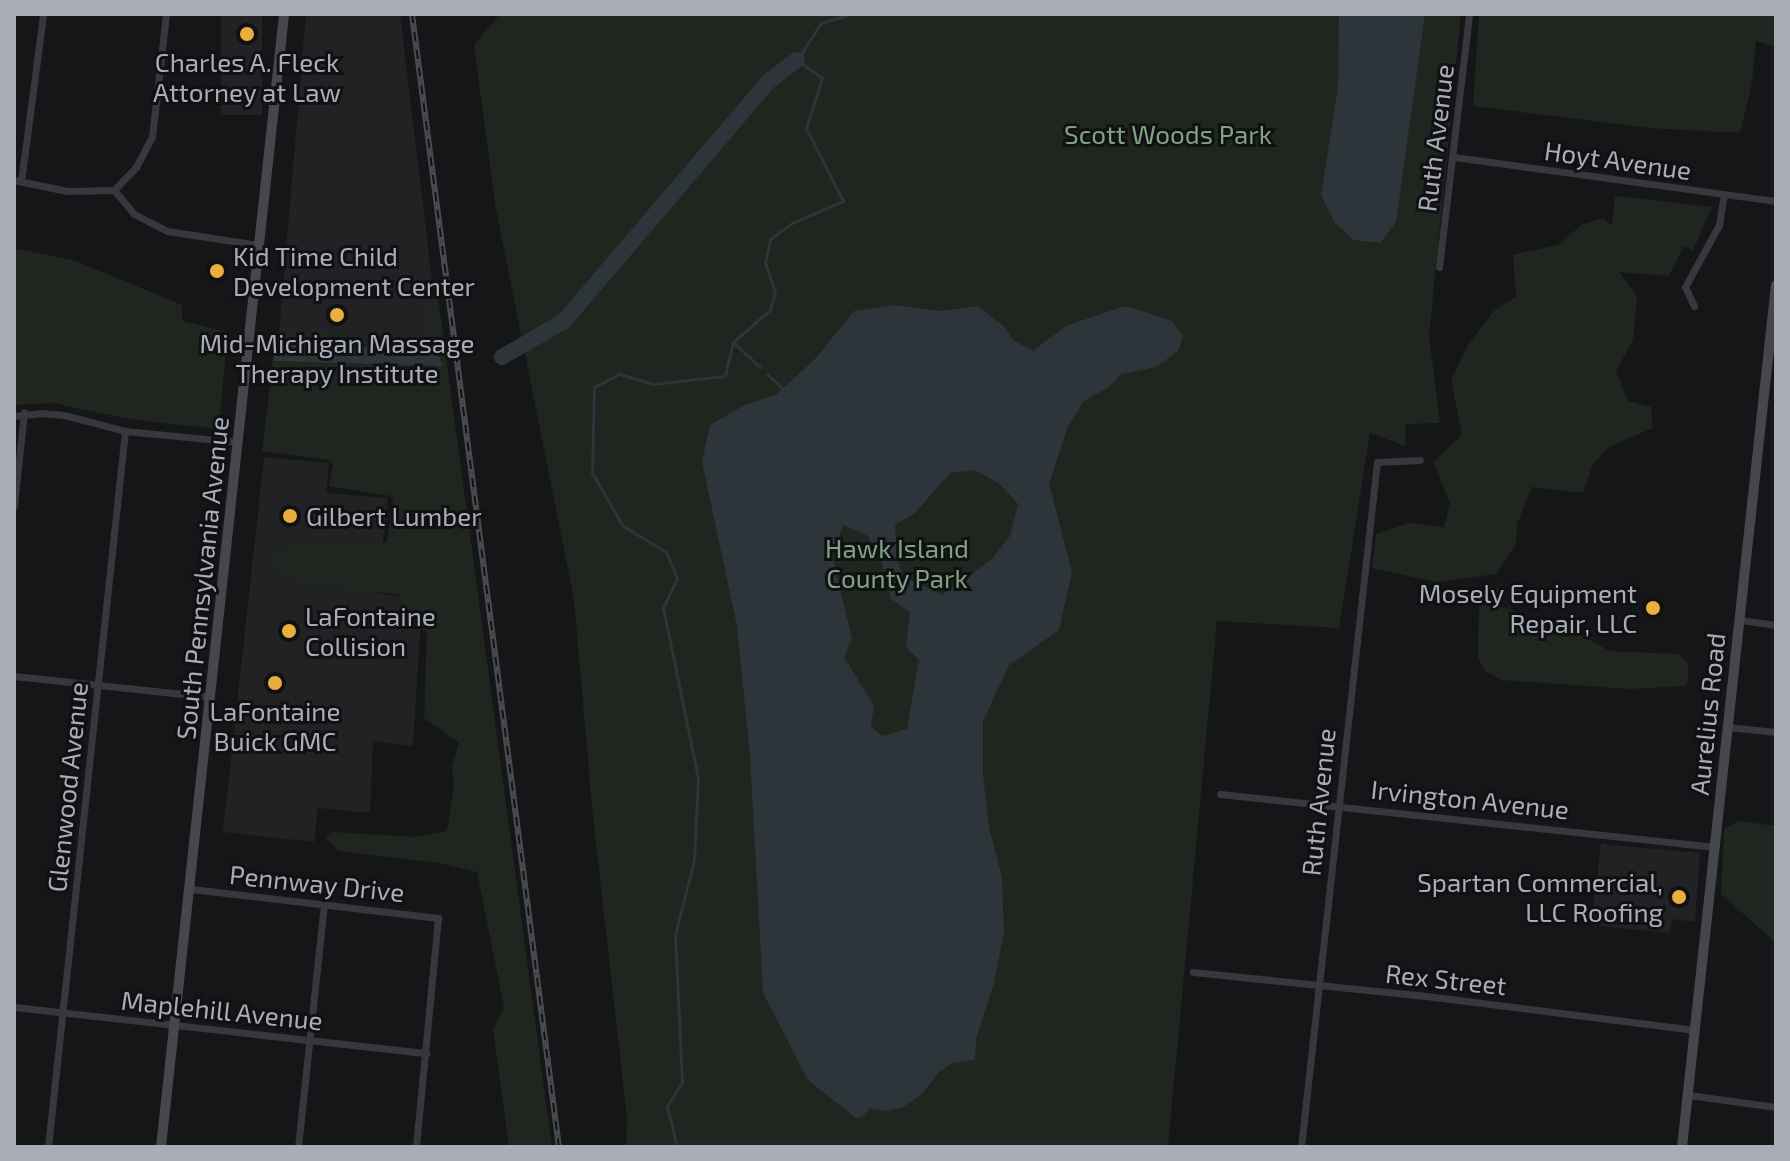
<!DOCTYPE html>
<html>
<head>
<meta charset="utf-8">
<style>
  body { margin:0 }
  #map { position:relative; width:1790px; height:1161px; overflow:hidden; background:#161618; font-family:"Exo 2",sans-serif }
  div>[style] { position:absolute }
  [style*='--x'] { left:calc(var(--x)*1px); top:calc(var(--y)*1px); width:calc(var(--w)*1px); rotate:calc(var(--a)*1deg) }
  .built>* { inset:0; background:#222225; transform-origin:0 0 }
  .green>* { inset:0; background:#1e261f }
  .water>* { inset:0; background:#2d353b }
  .stream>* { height:3px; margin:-1.5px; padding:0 1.5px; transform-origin:1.5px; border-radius:1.5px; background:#2d353b }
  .river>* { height:16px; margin:-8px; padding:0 8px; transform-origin:8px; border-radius:8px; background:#2d353b }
  .street>* { height:7px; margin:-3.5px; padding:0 3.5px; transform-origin:3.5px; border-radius:3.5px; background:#37383d }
  .secondary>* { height:10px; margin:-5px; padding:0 5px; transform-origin:5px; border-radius:5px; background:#45474d }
  .rail>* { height:6px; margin-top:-3px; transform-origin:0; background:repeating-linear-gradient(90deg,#111113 0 9px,#4a4c52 0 18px); box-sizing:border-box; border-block:2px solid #4a4c52 }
  .dots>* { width:22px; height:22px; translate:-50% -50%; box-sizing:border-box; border:4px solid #111113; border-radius:50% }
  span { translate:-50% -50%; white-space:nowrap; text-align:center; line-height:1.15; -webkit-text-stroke:6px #111113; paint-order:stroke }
  .poi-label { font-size:26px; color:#a9adb7 }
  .left { translate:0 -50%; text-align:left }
  .right { translate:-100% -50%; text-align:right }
  .park-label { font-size:26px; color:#81a183 }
  .street-label { font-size:26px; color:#a9adb7 }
  .frame { position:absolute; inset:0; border:16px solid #a9adb7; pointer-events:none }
</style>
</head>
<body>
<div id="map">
  <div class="built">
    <div style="left:221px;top:14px;width:41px;height:101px"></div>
    <div style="clip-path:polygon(306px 14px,400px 14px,441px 355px,276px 369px)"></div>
    <div style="clip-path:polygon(264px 457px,329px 463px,326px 493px,388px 498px,377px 593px,422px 600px,413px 746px,373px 741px,370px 813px,318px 808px,314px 842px,223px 832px)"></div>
    <div style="clip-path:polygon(1601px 844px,1700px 853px,1695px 922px,1672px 919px,1670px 933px,1591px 925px)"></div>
  </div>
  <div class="green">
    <div style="clip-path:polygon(500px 14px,1461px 14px,1429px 335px,1440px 423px,1406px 424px,1405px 446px,1370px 433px,1339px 628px,1217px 621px,1168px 1147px,626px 1147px,627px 1117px,593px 817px,574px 600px,496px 210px,474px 45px)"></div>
    <div style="clip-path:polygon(1479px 14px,1776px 14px,1776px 47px,1756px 41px,1752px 83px,1740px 133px,1649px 128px,1473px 106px)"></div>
    <div style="clip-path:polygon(1615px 196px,1712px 207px,1693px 250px,1684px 246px,1669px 276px,1619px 272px,1637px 297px,1633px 340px,1616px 371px,1628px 401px,1651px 407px,1653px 428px,1610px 446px,1593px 464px,1583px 493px,1532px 487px,1517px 524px,1516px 544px,1496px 574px,1436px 582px,1372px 568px,1376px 534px,1409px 523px,1444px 527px,1450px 503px,1433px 462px,1462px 435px,1451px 380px,1468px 345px,1495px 310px,1516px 297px,1513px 255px,1560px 244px,1581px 225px,1603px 218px,1612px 226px)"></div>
    <div style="clip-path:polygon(14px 248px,76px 261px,182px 305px,182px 321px,223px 331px,222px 338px,227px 339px,219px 429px,129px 419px,53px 403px,14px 405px)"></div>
    <div style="clip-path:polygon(429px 288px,435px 289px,439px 304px,552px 1147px,509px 1147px,493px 1029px,504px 1007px,477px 872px,439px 863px,338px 851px,326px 838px,333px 832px,415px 837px,447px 831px,454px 785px,452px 767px,459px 743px,424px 718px,427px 632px,401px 622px,401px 595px,298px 581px,275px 571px,276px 554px,290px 546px,374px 546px,387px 542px,393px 501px,390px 496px,329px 486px,333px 464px,329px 460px,262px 451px,276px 333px,305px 330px,426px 345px)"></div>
    <div style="clip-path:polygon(1485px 585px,1499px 588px,1501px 607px,1518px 612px,1536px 627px,1582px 635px,1609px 651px,1680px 654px,1688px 664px,1688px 682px,1686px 686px,1629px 689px,1501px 680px,1485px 671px,1478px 659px,1479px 596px)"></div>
    <div style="clip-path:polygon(1738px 821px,1776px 826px,1776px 943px,1721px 894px,1724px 829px)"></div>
  </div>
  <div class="water">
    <div style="clip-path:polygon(1339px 14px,1425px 14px,1396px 222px,1380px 243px,1354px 240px,1335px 223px,1321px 195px,1338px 88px)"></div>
    <div style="clip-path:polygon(evenodd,893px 305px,941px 311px,978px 306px,1004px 327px,1013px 340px,1033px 351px,1066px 326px,1121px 307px,1131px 307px,1172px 321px,1183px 337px,1178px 351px,1156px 367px,1121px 374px,1110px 386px,1083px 402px,1068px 426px,1049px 484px,1072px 572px,1059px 630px,1009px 665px,983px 721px,983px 774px,989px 828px,1002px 877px,1004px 932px,994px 983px,976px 1039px,975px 1060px,953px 1063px,939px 1072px,921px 1095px,903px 1107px,887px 1111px,870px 1108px,862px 1117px,856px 1118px,808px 1080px,763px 993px,750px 755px,737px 626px,702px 462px,710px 425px,743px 406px,777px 394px,816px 358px,854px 311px,893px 305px,975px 470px,1001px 485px,1018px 504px,1010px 536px,992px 559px,942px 595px,903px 576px,897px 559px,895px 525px,914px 514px,950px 473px,975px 470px,893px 305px,843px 525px,868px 536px,882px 563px,891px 599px,910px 612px,906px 647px,919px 660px,907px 729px,882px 736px,871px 727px,874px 706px,844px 657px,852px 639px,832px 555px,843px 525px)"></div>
    <div style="clip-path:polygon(276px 341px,438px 352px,442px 366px,273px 361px)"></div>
  </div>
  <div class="stream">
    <div style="--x:733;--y:342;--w:37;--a:43"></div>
    <div style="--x:767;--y:374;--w:24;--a:42"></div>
    <div style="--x:677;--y:1147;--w:42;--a:-103.7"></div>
    <div style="--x:667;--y:1106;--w:28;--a:-58"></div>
    <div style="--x:682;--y:1082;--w:147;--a:-92.7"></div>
    <div style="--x:675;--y:935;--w:77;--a:-75.8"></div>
    <div style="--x:694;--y:860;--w:82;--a:-87.2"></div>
    <div style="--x:698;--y:778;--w:174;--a:-101.6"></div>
    <div style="--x:663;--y:608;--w:33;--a:-65"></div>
    <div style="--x:677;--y:578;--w:28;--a:-113"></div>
    <div style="--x:666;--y:552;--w:50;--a:-148.8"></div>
    <div style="--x:623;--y:526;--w:61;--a:-120.3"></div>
    <div style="--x:592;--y:473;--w:86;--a:-88.7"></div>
    <div style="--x:594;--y:387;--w:29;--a:-27"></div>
    <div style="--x:620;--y:374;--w:34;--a:17"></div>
    <div style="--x:653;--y:384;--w:72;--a:-6.3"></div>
    <div style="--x:725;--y:376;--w:35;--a:-77"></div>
    <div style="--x:733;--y:342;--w:49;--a:-40.9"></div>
    <div style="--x:770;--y:310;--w:18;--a:-74"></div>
    <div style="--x:775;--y:293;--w:32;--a:-108"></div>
    <div style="--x:765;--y:263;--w:25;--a:-78"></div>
    <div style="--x:770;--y:239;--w:27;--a:-36"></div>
    <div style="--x:792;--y:223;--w:56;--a:-23.3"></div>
    <div style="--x:843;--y:201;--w:82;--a:-116.9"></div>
    <div style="--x:806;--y:128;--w:52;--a:-72.3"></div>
    <div style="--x:822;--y:78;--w:31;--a:-144"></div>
    <div style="--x:797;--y:60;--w:44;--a:-57"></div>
    <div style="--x:821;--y:23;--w:30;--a:-17"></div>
  </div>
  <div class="river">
    <div style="--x:502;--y:357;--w:72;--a:-30.1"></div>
    <div style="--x:564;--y:321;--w:316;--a:-49.5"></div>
    <div style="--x:769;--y:81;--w:35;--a:-37"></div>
  </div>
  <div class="street">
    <div style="--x:1454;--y:157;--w:325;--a:7.8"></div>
    <div style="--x:14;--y:180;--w:54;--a:11.7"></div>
    <div style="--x:67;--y:191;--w:47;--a:-1.2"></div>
    <div style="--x:114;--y:190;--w:31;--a:50"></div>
    <div style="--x:134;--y:214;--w:37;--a:27"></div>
    <div style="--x:167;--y:231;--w:93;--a:8.7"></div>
    <div style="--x:21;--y:182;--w:169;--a:-82.5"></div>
    <div style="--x:114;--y:190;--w:32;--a:-46"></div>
    <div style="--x:136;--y:167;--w:34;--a:-62"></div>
    <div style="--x:152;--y:137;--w:124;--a:-83.5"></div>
    <div style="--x:1439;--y:267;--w:255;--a:-83.2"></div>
    <div style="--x:1694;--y:306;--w:21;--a:-115"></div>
    <div style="--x:1685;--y:287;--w:71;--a:-61.3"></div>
    <div style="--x:1719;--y:225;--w:30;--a:-81"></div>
    <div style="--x:14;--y:416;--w:27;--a:-6"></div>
    <div style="--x:41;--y:413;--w:23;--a:5"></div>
    <div style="--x:64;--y:415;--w:63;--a:14.7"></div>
    <div style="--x:125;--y:431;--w:114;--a:5.6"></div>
    <div style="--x:14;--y:506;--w:94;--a:-83.9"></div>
    <div style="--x:1740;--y:620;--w:36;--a:8"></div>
    <div style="--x:14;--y:676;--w:198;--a:6.1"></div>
    <div style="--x:1728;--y:727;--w:48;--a:5.9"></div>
    <div style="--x:1220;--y:794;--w:498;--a:6.1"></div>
    <div style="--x:191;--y:889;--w:249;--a:6.7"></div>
    <div style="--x:438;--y:918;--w:230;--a:95.5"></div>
    <div style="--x:1193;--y:972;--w:234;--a:5.9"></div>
    <div style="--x:1426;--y:996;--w:271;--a:7.2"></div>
    <div style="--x:14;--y:1007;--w:415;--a:6.4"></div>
    <div style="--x:1688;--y:1095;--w:89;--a:7.8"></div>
    <div style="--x:48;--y:1147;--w:720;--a:-83.86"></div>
    <div style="--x:298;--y:1147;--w:243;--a:-83.9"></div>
    <div style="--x:1301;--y:1147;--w:689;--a:-83.67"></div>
    <div style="--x:1377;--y:462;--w:43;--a:-2.7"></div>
  </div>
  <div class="secondary">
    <div style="--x:161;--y:1147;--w:1140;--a:-83.8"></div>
    <div style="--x:1682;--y:1147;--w:867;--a:-83.78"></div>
  </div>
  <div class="rail">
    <div style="--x:412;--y:14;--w:1142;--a:82.61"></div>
  </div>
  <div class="dots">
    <div style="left:247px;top:34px;background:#e8af3e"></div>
    <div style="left:217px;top:271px;background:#e8af3e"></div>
    <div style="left:337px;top:315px;background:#e8af3e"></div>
    <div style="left:290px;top:516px;background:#e8af3e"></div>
    <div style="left:1653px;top:608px;background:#e8af3e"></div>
    <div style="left:289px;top:631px;background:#e8af3e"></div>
    <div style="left:275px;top:683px;background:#e8af3e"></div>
    <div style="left:1679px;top:897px;background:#e8af3e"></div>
  </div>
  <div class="poi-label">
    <span style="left:247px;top:77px">Charles A. Fleck<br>Attorney at Law</span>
    <span class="left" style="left:233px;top:271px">Kid Time Child<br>Development Center</span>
    <span style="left:337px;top:358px">Mid-Michigan Massage<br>Therapy Institute</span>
    <span class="left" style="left:306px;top:516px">Gilbert Lumber</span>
    <span class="right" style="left:1637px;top:608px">Mosely Equipment<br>Repair, LLC</span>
    <span class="left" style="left:305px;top:631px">LaFontaine<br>Collision</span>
    <span style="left:275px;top:726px">LaFontaine<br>Buick GMC</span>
    <span class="right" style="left:1663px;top:897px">Spartan Commercial,<br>LLC Roofing</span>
  </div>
  <div class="park-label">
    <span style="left:1168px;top:134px">Scott Woods Park</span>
    <span style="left:897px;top:563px">Hawk Island<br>County Park</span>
  </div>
  <div class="street-label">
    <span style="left:1435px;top:138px;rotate:-83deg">Ruth Avenue</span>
    <span style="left:1618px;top:160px;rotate:8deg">Hoyt Avenue</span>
    <span style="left:202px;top:578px;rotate:-84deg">South Pennsylvania Avenue</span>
    <span style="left:1707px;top:714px;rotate:-84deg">Aurelius Road</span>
    <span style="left:67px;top:787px;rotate:-84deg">Glenwood Avenue</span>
    <span style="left:1470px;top:799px;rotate:6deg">Irvington Avenue</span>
    <span style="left:1318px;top:802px;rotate:-84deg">Ruth Avenue</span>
    <span style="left:317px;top:883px;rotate:6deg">Pennway Drive</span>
    <span style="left:1446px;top:979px;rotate:6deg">Rex Street</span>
    <span style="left:222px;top:1010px;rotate:6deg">Maplehill Avenue</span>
  </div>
  <div class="frame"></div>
</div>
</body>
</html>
